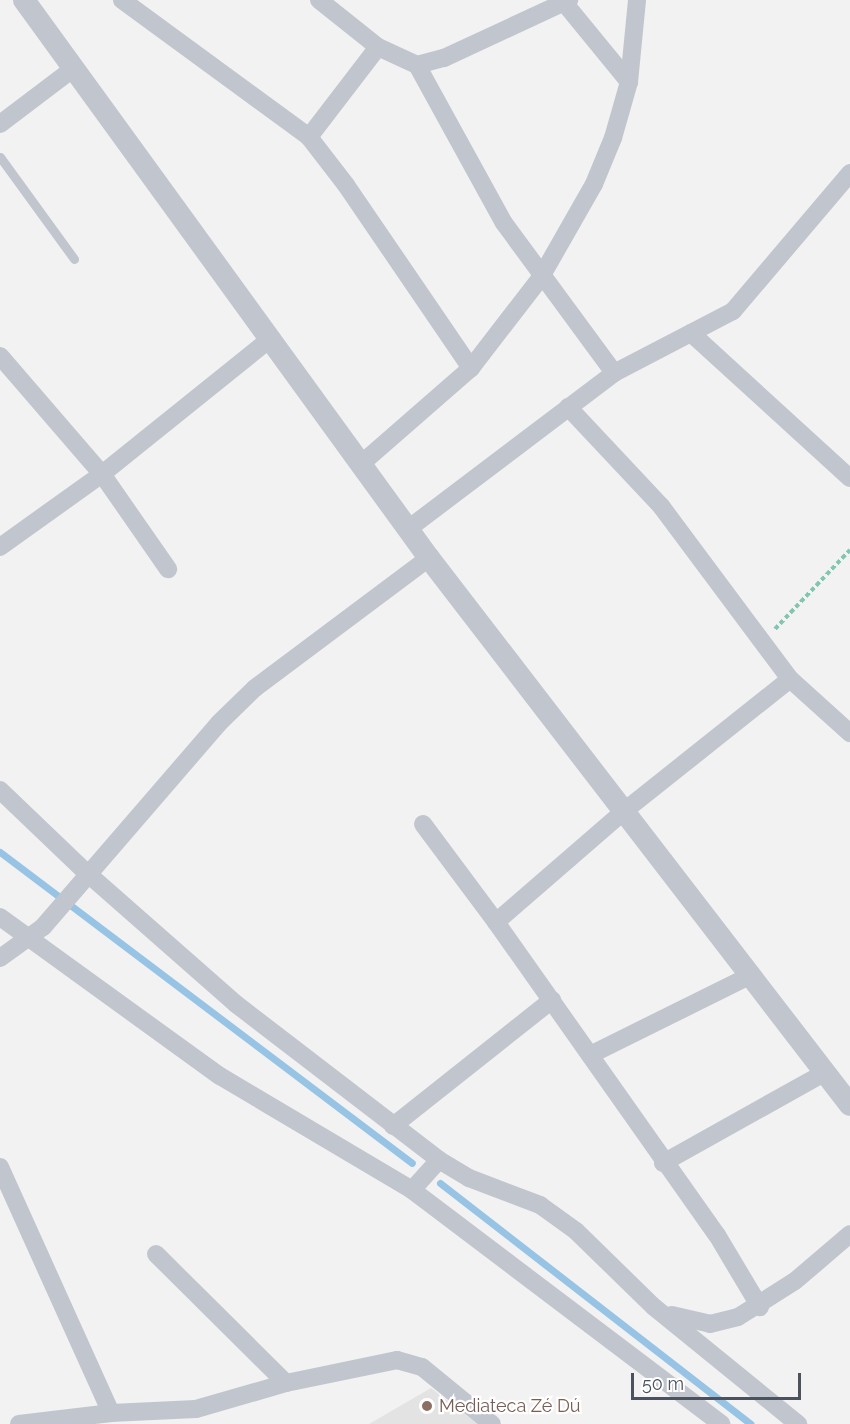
<!DOCTYPE html>
<html>
<head>
<meta charset="utf-8">
<style>
  body { margin:0 }
  #map { position:relative; width:850px; height:1424px; overflow:hidden; background:#f3f2f2; font-family:Raleway,sans-serif }
  div>[style] { position:absolute }
  [style*='--x'] { left:calc(var(--x)*1px); top:calc(var(--y)*1px); width:calc(var(--w)*1px); rotate:calc(var(--a)*1deg) }
  .education>* { inset:0; background:#e4e3e3 }
  .stream>* { height:7px; margin:-3.5px; padding:0 3.5px; transform-origin:3.5px; border-radius:3.5px; background:#97c4e4 }
  .path>* { height:4px; margin-top:-2px; transform-origin:0; background:repeating-linear-gradient(90deg,#80c6b3 0 4.5px,transparent 0 7.5px) }
  .service>* { height:9px; margin:-4.5px; padding:0 4.5px; transform-origin:4.5px; border-radius:4.5px; background:#c1c6ce }
  .minor>* { height:18px; margin:-9px; padding:0 9px; transform-origin:9px; border-radius:9px; background:#c1c6ce }
  .tertiary>* { height:22px; margin:-11px; padding:0 11px; transform-origin:11px; border-radius:11px; background:#c1c6ce }
  .dots>* { width:16px; height:16px; translate:-50% -50%; box-sizing:border-box; border:3px solid #fff; border-radius:50% }
  span { translate:-50% -50%; white-space:nowrap; text-align:center; line-height:1.15; -webkit-text-stroke:4.5px #fff; paint-order:stroke }
  .education-label { font-size:18px; color:#785e54 }
  .left { translate:0 -50%; text-align:left }
  .scale { position:absolute; left:631px; top:1373px; width:170px; height:27px; box-sizing:border-box; border:3px solid #4b515d; border-top:0; padding-left:8px; font-size:18px; line-height:21px; white-space:nowrap; color:#4b515d; -webkit-text-stroke:4px #fff; paint-order:stroke }
</style>
</head>
<body>
<div id="map">
  <div class="education">
    <div style="clip-path:polygon(431px 1388px,478px 1424px,369px 1424px)"></div>
  </div>
  <div class="stream">
    <div style="--x:0;--y:852;--w:516;--a:37.05"></div>
    <div style="--x:440;--y:1183;--w:393;--a:37.8"></div>
  </div>
  <div class="path">
    <div style="--x:775;--y:629;--w:109;--a:-46.5"></div>
  </div>
  <div class="service">
    <div style="--x:0;--y:157;--w:126;--a:54"></div>
  </div>
  <div class="minor">
    <div style="--x:122;--y:0;--w:232;--a:36.2"></div>
    <div style="--x:309;--y:137;--w:61;--a:52.4"></div>
    <div style="--x:346;--y:185;--w:222;--a:55.7"></div>
    <div style="--x:319;--y:0;--w:75;--a:38.5"></div>
    <div style="--x:378;--y:47;--w:43;--a:24.8"></div>
    <div style="--x:417;--y:65;--w:28;--a:-15"></div>
    <div style="--x:444;--y:58;--w:138;--a:-24.9"></div>
    <div style="--x:562;--y:0;--w:106;--a:50.7"></div>
    <div style="--x:417;--y:65;--w:180;--a:61.2"></div>
    <div style="--x:504;--y:223;--w:186;--a:53.7"></div>
    <div style="--x:0;--y:124;--w:93;--a:-37.1"></div>
    <div style="--x:309;--y:137;--w:113;--a:-52.5"></div>
    <div style="--x:691;--y:333;--w:215;--a:42.4"></div>
    <div style="--x:0;--y:356;--w:156;--a:49.2"></div>
    <div style="--x:102;--y:474;--w:116;--a:55.2"></div>
    <div style="--x:568;--y:407;--w:136;--a:46.8"></div>
    <div style="--x:661;--y:506;--w:216;--a:53.3"></div>
    <div style="--x:361;--y:464;--w:146;--a:-41.1"></div>
    <div style="--x:471;--y:368;--w:115;--a:-52.4"></div>
    <div style="--x:541;--y:277;--w:107;--a:-60.3"></div>
    <div style="--x:594;--y:184;--w:50;--a:-67.6"></div>
    <div style="--x:613;--y:138;--w:58;--a:-74.1"></div>
    <div style="--x:629;--y:82;--w:82;--a:-84.4"></div>
    <div style="--x:408;--y:529;--w:258;--a:-37.1"></div>
    <div style="--x:614;--y:373;--w:134;--a:-27.5"></div>
    <div style="--x:733;--y:311;--w:181;--a:-49.7"></div>
    <div style="--x:0;--y:547;--w:125;--a:-35.6"></div>
    <div style="--x:102;--y:474;--w:217;--a:-38.8"></div>
    <div style="--x:0;--y:790;--w:120;--a:43.7"></div>
    <div style="--x:87;--y:873;--w:198;--a:41.3"></div>
    <div style="--x:236;--y:1004;--w:256;--a:37.5"></div>
    <div style="--x:439;--y:1160;--w:35;--a:31"></div>
    <div style="--x:469;--y:1178;--w:76;--a:20.8"></div>
    <div style="--x:540;--y:1205;--w:44;--a:35.8"></div>
    <div style="--x:576;--y:1231;--w:109;--a:44.3"></div>
    <div style="--x:654;--y:1307;--w:186;--a:39.1"></div>
    <div style="--x:423;--y:824;--w:122;--a:53.3"></div>
    <div style="--x:496;--y:922;--w:383;--a:54.8"></div>
    <div style="--x:717;--y:1235;--w:84;--a:59.2"></div>
    <div style="--x:0;--y:917;--w:271;--a:35.9"></div>
    <div style="--x:220;--y:1076;--w:223;--a:30.7"></div>
    <div style="--x:412;--y:1190;--w:388;--a:37.1"></div>
    <div style="--x:496;--y:922;--w:168;--a:-40.9"></div>
    <div style="--x:623;--y:812;--w:213;--a:-38.5"></div>
    <div style="--x:790;--y:679;--w:81;--a:42"></div>
    <div style="--x:0;--y:958;--w:53;--a:-35.8"></div>
    <div style="--x:43;--y:927;--w:269;--a:-49.2"></div>
    <div style="--x:219;--y:723;--w:50;--a:-44.2"></div>
    <div style="--x:255;--y:688;--w:217;--a:-36.8"></div>
    <div style="--x:590;--y:1055;--w:175;--a:-26.4"></div>
    <div style="--x:393;--y:1126;--w:203;--a:-38.4"></div>
    <div style="--x:663;--y:1163;--w:184;--a:-29.2"></div>
    <div style="--x:0;--y:1167;--w:270;--a:65.7"></div>
    <div style="--x:412;--y:1190;--w:40;--a:-48"></div>
    <div style="--x:156;--y:1254;--w:183;--a:44.8"></div>
    <div style="--x:672;--y:1315;--w:39;--a:13"></div>
    <div style="--x:710;--y:1324;--w:29;--a:-14"></div>
    <div style="--x:738;--y:1317;--w:67;--a:-32.3"></div>
    <div style="--x:795;--y:1281;--w:72;--a:-40.5"></div>
    <div style="--x:19;--y:1424;--w:93;--a:-6.8"></div>
    <div style="--x:111;--y:1413;--w:85;--a:-2.7"></div>
    <div style="--x:196;--y:1409;--w:94;--a:-16.1"></div>
    <div style="--x:286;--y:1383;--w:113;--a:-11.7"></div>
    <div style="--x:397;--y:1360;--w:26;--a:16"></div>
    <div style="--x:422;--y:1367;--w:90;--a:39.2"></div>
  </div>
  <div class="tertiary">
    <div style="--x:24;--y:0;--w:689;--a:54.03"></div>
    <div style="--x:429;--y:558;--w:690;--a:52.42"></div>
  </div>
  <div class="dots">
    <div style="left:427px;top:1406px;background:#8d6e63"></div>
  </div>
  <div class="education-label">
    <span class="left" style="left:439px;top:1406px">Mediateca Zé Dú</span>
  </div>
  <div class="scale">50 m</div>
</div>
</body>
</html>
